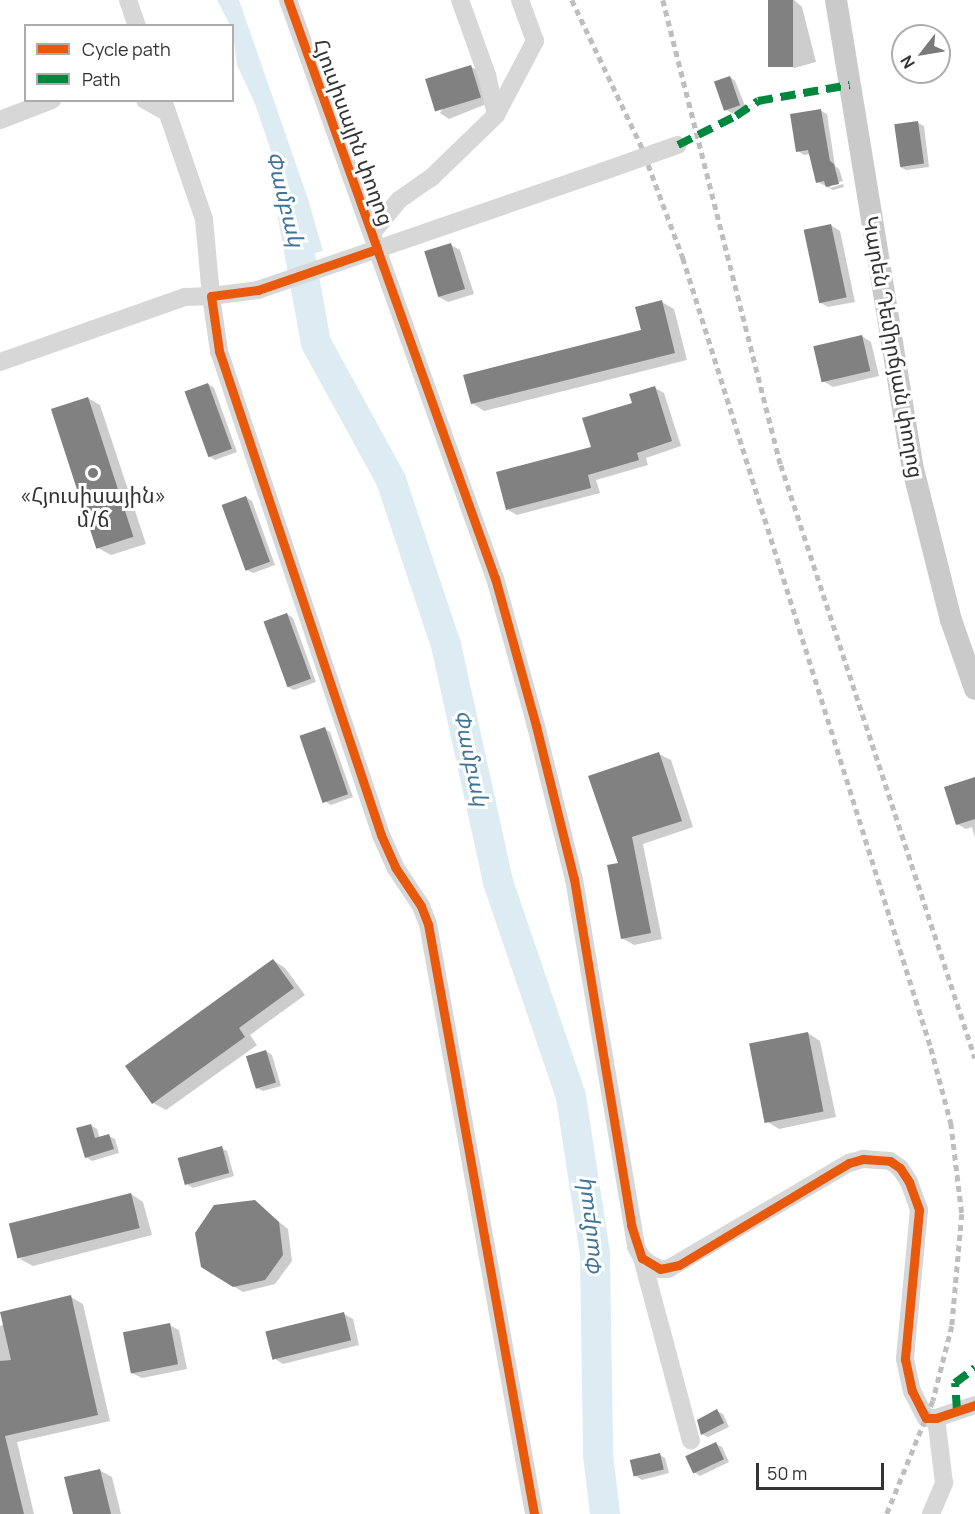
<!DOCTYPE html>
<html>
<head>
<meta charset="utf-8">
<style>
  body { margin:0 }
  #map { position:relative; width:975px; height:1514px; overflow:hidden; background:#fff; font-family:Manrope,"Noto Sans Armenian",sans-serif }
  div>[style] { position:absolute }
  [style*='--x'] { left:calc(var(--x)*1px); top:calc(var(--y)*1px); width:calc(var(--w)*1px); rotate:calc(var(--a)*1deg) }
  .water>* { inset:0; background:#ddebf3 }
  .shadow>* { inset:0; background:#0003 }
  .river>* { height:30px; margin:-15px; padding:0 15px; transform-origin:15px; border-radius:15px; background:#ddebf3 }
  .building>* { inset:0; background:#818181; transform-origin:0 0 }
  .minor>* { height:18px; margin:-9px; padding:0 9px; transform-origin:9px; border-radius:9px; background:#d7d7d7 }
  .major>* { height:22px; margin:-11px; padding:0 11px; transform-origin:11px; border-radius:11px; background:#cacaca }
  .rail>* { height:4.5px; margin-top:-2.25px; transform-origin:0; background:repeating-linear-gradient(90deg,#bebebe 0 6px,transparent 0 10.5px) }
  .minor-bridge>* { height:18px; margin:-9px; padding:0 9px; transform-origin:9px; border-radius:9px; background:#d7d7d7 }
  .quiet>* { height:8px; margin-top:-4px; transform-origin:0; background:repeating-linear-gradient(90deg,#00873e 0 15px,transparent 0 23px) }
  .cycleway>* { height:9px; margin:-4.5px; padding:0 4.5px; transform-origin:4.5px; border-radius:4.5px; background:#e8590c }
  .dots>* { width:16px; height:16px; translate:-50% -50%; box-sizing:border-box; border:3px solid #fff; border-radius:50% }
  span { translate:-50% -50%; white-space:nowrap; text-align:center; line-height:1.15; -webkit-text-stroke:6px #fff; paint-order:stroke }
  .street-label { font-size:21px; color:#333 }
  .poi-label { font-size:21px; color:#333 }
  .water-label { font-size:22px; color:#3f7597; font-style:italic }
  .legend { position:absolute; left:24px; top:24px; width:210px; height:78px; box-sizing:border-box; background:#fff; border:2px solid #adadad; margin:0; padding:8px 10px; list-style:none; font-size:18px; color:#333 }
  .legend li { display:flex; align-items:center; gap:12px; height:30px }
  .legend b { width:30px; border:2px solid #adadad }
  .north { position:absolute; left:891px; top:24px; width:60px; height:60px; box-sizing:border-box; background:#fff; border:2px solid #adadad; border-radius:50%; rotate:239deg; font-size:16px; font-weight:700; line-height:24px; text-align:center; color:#333 }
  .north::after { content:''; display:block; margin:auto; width:21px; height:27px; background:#7a7a7a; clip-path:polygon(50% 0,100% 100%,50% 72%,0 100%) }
  .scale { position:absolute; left:756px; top:1463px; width:128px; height:27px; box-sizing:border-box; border:3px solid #333; border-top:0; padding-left:8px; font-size:18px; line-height:21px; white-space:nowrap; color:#333; -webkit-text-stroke:4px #fff; paint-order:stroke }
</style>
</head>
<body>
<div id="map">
  <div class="water">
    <div style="clip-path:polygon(217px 0,239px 0,308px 199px,323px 251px,289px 260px,272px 154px,255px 104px,237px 65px,232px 26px,230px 25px)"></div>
  </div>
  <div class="shadow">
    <div style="clip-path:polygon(769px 0,794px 0,802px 7px,816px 62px,794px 68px,786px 64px)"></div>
    <div style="clip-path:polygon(471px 67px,481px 72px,489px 103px,449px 119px,440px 113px)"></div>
    <div style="clip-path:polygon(730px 77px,735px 81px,746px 108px,732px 113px,726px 110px)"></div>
    <div style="clip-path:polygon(821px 111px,827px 114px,835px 166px,839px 169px,843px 181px,830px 185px,830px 188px,843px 184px,844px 187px,833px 190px,818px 182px,810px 154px,804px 155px,798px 151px)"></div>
    <div style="clip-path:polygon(918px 123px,924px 126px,929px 167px,906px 170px,900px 167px)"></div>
    <div style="clip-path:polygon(831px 225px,840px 231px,855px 302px,828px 307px,819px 302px)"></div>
    <div style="clip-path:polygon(451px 245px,460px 250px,474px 294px,448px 302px,439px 297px)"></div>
    <div style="clip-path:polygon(662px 302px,674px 309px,687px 360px,484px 411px,472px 403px,642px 331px)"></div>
    <div style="clip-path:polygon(862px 336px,871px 342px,879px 376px,833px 387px,823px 381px)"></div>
    <div style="clip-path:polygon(208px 384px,214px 388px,237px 452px,215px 460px,209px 456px)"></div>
    <div style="clip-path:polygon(655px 388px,664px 393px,681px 446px,646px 458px,648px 465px,596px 480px,600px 493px,517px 515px,508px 510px,593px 448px,634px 404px)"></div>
    <div style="clip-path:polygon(88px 398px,100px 405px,146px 544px,111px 555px,98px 548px)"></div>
    <div style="clip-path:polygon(246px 497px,252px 501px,275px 565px,253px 573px,247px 570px)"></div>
    <div style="clip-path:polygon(287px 614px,293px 618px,316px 682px,294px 690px,288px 687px)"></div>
    <div style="clip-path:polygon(325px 729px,330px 732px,353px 797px,331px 805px,325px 801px)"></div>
    <div style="clip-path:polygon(659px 754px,671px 760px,693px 827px,643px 844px,662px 939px,634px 945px,622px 938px,620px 864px)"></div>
    <div style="clip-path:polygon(975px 779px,975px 838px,972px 827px,966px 829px,957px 824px)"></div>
    <div style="clip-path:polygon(273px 960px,285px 968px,305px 995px,250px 1035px,257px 1045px,166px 1110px,153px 1103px,127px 1066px)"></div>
    <div style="clip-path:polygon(808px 1033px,820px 1041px,836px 1117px,779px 1129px,766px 1121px)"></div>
    <div style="clip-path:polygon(266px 1051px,272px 1055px,281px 1086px,263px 1091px,257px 1088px)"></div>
    <div style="clip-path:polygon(91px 1125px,97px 1129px,100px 1139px,109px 1136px,115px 1139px,119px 1153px,92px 1161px,86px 1157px)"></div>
    <div style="clip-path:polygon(221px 1148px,227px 1151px,234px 1176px,193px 1188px,187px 1184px)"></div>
    <div style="clip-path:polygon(131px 1194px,143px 1202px,152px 1235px,33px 1266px,20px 1259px)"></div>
    <div style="clip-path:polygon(254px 1202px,288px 1229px,292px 1261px,275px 1284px,243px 1292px,233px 1286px)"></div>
    <div style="clip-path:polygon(71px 1297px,83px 1304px,110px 1421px,17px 1442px,34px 1514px,0 1514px,0 1326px)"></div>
    <div style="clip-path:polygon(344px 1314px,353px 1319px,359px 1345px,283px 1364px,274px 1358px)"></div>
    <div style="clip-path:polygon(169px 1325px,179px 1330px,187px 1369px,142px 1378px,132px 1373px)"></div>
    <div style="clip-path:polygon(717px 1411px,723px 1414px,729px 1427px,708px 1437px,702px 1434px)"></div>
    <div style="clip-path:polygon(716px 1444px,722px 1447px,729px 1462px,700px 1476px,694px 1472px)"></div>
    <div style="clip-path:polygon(660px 1455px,665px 1458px,669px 1473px,642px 1480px,636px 1476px)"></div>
    <div style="clip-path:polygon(99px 1470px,112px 1477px,121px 1514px,75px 1514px)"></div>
  </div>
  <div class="river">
    <div style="--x:293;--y:217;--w:128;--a:79.7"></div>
    <div style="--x:316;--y:343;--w:156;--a:61.3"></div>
    <div style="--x:391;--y:480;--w:174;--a:71.6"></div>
    <div style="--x:446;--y:645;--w:243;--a:77.6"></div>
    <div style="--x:498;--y:882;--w:227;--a:71.2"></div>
    <div style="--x:571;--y:1097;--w:159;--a:81.3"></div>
    <div style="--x:595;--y:1254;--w:201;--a:89.1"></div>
    <div style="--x:598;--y:1455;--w:59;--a:83.2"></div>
  </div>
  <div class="building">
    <div style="left:768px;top:0;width:25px;height:67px"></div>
    <div style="left:471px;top:65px;width:34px;height:48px;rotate:73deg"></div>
    <div style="left:730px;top:76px;width:31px;height:17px;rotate:71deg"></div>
    <div style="clip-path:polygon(821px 109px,830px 161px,834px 164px,839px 184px,826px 187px,824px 181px,816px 183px,808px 150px,796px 152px,790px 114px)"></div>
    <div style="left:918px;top:121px;width:43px;height:24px;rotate:82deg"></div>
    <div style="left:831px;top:224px;width:75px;height:28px;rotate:78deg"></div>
    <div style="left:451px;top:243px;width:48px;height:28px;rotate:73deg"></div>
    <div style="clip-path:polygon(662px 300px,675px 353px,471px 404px,463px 375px,641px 330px,635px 307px)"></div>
    <div style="left:862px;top:335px;width:37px;height:50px;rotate:77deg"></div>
    <div style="left:208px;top:383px;width:70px;height:25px;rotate:70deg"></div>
    <div style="clip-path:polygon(655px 386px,672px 441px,637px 453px,639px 460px,588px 475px,591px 488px,506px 510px,496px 472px,591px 447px,582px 418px,632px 403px,629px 394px)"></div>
    <div style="left:88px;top:397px;width:147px;height:39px;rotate:72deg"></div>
    <div style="left:246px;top:496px;width:70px;height:26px;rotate:70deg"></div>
    <div style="left:287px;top:613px;width:70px;height:25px;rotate:70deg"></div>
    <div style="left:325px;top:727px;width:71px;height:27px;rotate:71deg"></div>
    <div style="clip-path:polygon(659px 752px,682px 821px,632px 837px,651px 933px,621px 939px,607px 865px,618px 863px,588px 776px)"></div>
    <div style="clip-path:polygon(975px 777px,975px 819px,956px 825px,944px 787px)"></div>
    <div style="clip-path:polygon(273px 959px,294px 988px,239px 1028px,245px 1037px,152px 1104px,125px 1066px)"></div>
    <div style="left:808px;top:1032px;width:81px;height:60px;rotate:79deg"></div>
    <div style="left:266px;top:1050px;width:34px;height:21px;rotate:73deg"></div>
    <div style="clip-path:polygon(91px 1124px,95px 1138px,109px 1134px,114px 1149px,85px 1158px,76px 1128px)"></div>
    <div style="left:222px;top:1146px;width:28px;height:46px;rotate:75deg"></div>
    <div style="left:131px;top:1193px;width:36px;height:126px;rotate:76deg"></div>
    <div style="clip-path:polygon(255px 1200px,279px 1222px,283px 1255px,265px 1280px,233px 1287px,201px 1267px,195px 1233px,214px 1205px)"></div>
    <div style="clip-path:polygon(71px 1295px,98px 1415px,5px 1436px,24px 1514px,0 1514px,0 1361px,11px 1360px,0 1312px)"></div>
    <div style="left:344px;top:1312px;width:29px;height:81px;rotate:76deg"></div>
    <div style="left:170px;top:1323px;width:42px;height:48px;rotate:79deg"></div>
    <div style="clip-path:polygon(717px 1409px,724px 1423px,701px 1435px,697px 1420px)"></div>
    <div style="left:716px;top:1442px;width:19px;height:34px;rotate:65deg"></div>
    <div style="left:660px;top:1453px;width:17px;height:31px;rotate:77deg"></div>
    <div style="clip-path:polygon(100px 1469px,111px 1514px,73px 1514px,64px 1477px)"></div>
  </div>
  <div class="minor">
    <div style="--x:128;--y:0;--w:28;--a:71"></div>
    <div style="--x:288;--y:0;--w:264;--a:70.3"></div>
    <div style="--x:377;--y:249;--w:126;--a:161"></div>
    <div style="--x:258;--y:290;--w:47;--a:172.7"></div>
    <div style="--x:211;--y:296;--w:56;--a:81.7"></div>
    <div style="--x:219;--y:351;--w:510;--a:71.49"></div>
    <div style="--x:381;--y:835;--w:35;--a:66"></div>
    <div style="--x:395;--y:867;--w:47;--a:56.3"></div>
    <div style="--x:421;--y:906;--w:19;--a:69"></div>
    <div style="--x:428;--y:924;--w:599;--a:79.81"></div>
    <div style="--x:460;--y:0;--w:80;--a:70.2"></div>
    <div style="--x:487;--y:75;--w:41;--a:77.3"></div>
    <div style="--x:145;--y:100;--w:25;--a:29"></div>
    <div style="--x:0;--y:120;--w:56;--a:-21"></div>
    <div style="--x:604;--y:171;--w:240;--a:161"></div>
    <div style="--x:377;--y:249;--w:350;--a:70.3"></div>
    <div style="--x:495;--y:578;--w:154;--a:74.5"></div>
    <div style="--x:536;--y:726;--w:158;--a:76.1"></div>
    <div style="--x:574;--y:879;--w:373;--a:80.4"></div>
    <div style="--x:636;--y:1247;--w:13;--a:61"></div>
    <div style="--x:642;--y:1258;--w:10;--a:37"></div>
    <div style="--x:650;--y:1264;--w:11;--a:27"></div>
    <div style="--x:660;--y:1269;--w:8;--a:0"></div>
    <div style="--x:668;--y:1269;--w:210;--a:-30.4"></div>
    <div style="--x:849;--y:1163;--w:15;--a:-16"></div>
    <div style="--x:863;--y:1159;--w:27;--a:4"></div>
    <div style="--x:890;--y:1161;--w:12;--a:35"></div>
    <div style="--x:900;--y:1168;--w:17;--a:57"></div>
    <div style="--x:909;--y:1182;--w:30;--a:70"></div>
    <div style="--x:919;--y:1210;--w:150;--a:95.4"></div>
    <div style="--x:905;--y:1359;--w:33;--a:78"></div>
    <div style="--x:912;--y:1391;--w:30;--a:63"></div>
    <div style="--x:926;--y:1418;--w:10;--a:0"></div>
    <div style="--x:936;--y:1418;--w:41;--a:-18.4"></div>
    <div style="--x:372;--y:233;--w:43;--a:-50.7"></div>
    <div style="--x:399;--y:200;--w:39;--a:-35"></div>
    <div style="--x:431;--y:178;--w:91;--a:-44.1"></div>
    <div style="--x:496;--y:115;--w:84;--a:-62.2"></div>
    <div style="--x:535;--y:41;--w:44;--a:-110.1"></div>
    <div style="--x:0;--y:362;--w:196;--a:-19.4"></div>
    <div style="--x:185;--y:297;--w:26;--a:-2"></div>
    <div style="--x:211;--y:296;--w:77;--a:-95.2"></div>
    <div style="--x:204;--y:219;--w:126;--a:-109"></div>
    <div style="--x:642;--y:1258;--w:189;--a:75"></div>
    <div style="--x:931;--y:1514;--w:34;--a:-67"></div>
    <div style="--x:944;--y:1483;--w:65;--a:-97"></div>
  </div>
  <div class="major">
    <div style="--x:836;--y:0;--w:471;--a:80.7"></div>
    <div style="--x:912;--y:465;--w:160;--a:75.9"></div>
    <div style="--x:951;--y:620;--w:73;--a:70.8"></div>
  </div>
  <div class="rail">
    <div style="--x:572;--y:0;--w:161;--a:64.6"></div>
    <div style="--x:641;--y:145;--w:121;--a:69.6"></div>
    <div style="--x:683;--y:258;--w:828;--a:72.57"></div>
    <div style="--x:931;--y:1048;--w:78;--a:75.1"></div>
    <div style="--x:951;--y:1123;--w:92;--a:83.1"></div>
    <div style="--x:962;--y:1214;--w:112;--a:95.1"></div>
    <div style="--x:952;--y:1326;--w:77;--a:104.2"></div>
    <div style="--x:933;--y:1401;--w:122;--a:112.2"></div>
    <div style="--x:663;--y:0;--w:480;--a:75.8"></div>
    <div style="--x:781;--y:465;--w:624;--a:71.88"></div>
  </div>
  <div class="minor-bridge">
    <div style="--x:604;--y:171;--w:78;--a:-19.4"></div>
  </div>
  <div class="quiet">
    <div style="--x:678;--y:145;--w:65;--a:-26.6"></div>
    <div style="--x:736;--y:116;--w:27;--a:-34"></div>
    <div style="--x:758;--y:101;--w:93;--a:-9.9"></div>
    <div style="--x:957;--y:1410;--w:27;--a:-94"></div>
    <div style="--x:955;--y:1383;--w:25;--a:-37"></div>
  </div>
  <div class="cycleway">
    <div style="--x:288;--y:0;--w:264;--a:70.3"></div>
    <div style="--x:377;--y:249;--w:126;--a:161"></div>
    <div style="--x:258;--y:290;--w:47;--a:172.7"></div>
    <div style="--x:211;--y:296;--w:56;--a:81.7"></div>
    <div style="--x:219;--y:351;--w:510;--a:71.49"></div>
    <div style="--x:381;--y:835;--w:35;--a:66"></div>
    <div style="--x:395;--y:867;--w:47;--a:56.3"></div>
    <div style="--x:421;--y:906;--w:19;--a:69"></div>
    <div style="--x:428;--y:924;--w:599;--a:79.81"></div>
    <div style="--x:377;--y:249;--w:350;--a:70.3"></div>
    <div style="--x:495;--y:578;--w:154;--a:74.5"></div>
    <div style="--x:536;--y:726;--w:158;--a:76.1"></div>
    <div style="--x:574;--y:879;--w:351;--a:80.6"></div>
    <div style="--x:631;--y:1225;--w:35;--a:72"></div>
    <div style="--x:642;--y:1258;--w:21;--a:31"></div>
    <div style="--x:660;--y:1269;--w:19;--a:-12"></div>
    <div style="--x:679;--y:1265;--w:198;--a:-31"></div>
    <div style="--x:849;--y:1163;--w:15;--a:-16"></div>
    <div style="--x:863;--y:1159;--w:27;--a:4"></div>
    <div style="--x:890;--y:1161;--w:12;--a:35"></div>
    <div style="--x:900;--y:1168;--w:17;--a:57"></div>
    <div style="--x:909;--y:1182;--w:30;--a:70"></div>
    <div style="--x:919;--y:1210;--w:150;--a:95.4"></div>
    <div style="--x:905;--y:1359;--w:33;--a:78"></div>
    <div style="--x:912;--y:1391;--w:30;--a:63"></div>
    <div style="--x:926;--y:1418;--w:10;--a:0"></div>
    <div style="--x:936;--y:1418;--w:41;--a:-18.4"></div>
  </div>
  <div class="dots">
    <div style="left:93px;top:473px;background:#7a7a7a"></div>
  </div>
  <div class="street-label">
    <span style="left:354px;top:132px;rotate:70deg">Հյուսիսային փողոց</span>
    <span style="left:894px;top:347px;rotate:80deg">Կարեն Դեմիրճյան փողոց</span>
  </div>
  <div class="poi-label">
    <span style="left:93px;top:507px">«Հյուսիսային»<br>մ/ճ</span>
  </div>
  <div class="water-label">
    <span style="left:285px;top:199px;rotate:76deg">Փամբակ</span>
    <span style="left:471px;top:758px;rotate:78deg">Փամբակ</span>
    <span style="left:589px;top:1228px;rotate:-97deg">Փամբակ</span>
  </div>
  <ul class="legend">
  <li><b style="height:8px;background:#e8590c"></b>Cycle path</li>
  <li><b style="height:8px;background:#00873e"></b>Path</li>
  </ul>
  <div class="north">N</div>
  <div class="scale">50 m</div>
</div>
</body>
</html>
